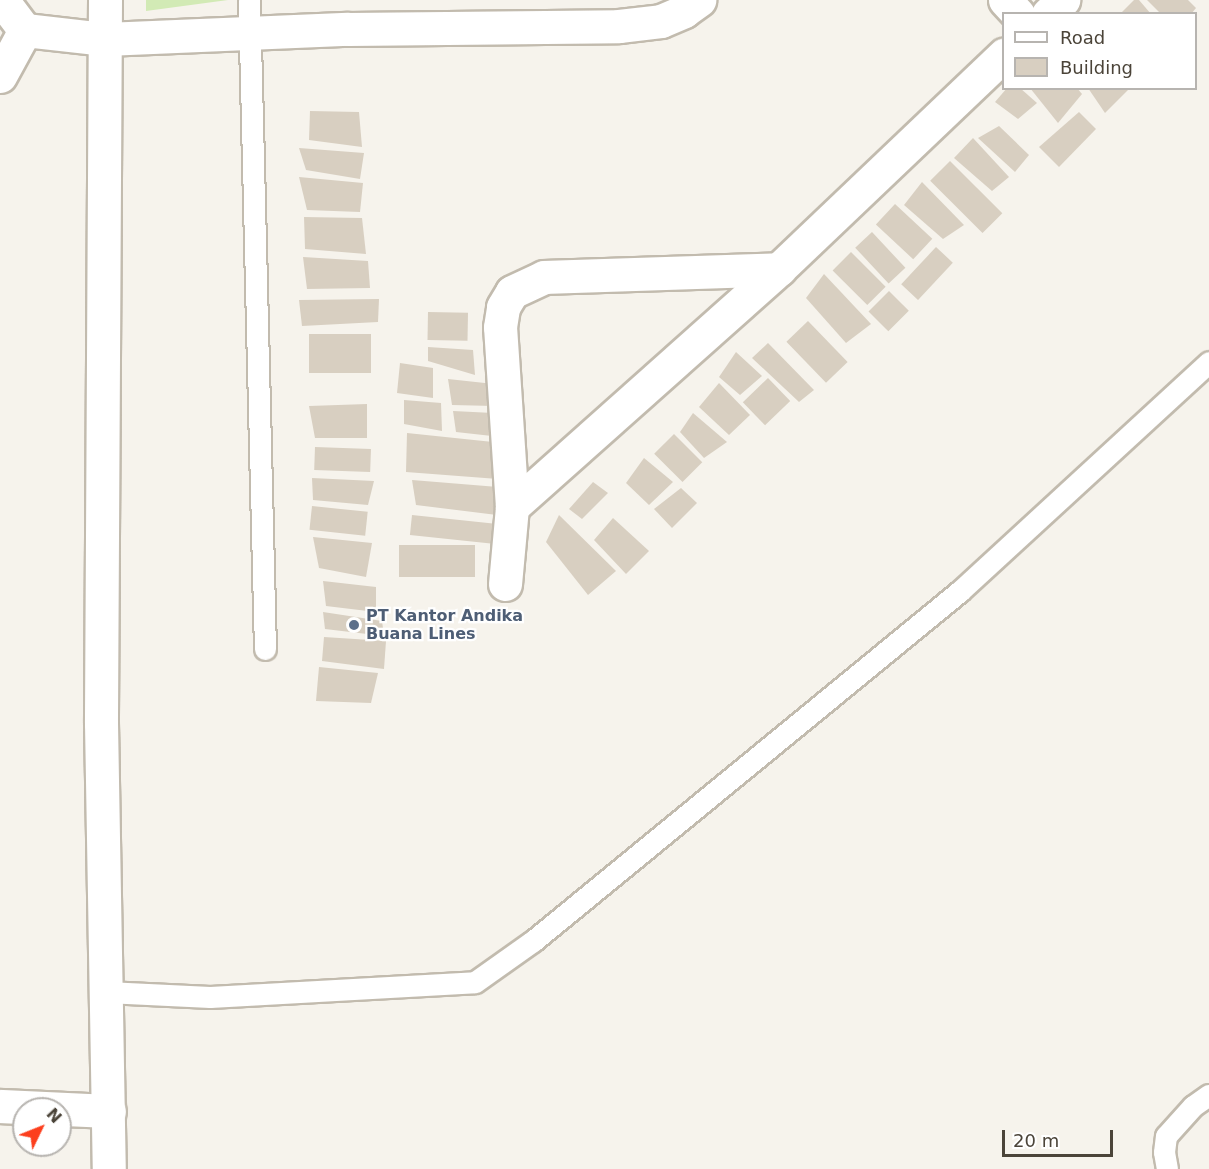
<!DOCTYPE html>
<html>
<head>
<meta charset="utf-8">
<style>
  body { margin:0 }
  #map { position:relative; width:1209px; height:1169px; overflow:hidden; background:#f6f3ec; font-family:"DejaVu Sans",sans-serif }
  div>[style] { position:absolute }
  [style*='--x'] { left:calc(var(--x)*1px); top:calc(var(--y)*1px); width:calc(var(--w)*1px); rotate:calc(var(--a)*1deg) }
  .green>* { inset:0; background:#d2eab5 }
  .building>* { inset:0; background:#d8cfc1; transform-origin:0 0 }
  .roads { filter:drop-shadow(2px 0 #c2bbae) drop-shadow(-2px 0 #c2bbae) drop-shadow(0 2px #c2bbae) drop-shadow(0 -2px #c2bbae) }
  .service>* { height:21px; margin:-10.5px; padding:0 10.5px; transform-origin:10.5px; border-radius:10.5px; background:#fff }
  .minor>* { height:33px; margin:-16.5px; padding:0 16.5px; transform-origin:16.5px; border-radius:16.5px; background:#fff }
  .tertiary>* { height:33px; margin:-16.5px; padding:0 16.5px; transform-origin:16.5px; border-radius:16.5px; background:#fff }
  .dots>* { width:16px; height:16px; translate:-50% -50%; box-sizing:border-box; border:3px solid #fff; border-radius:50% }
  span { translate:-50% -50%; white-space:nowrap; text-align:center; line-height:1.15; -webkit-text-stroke:4.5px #fff; paint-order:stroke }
  .service-label { font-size:16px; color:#4e5e75; font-weight:700 }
  .left { translate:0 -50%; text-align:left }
  .legend { position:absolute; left:1002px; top:12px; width:195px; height:78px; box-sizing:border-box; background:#fff; border:2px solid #b7b4b0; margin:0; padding:8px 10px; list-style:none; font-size:18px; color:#4b4439 }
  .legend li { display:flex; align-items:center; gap:12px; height:30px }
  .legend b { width:30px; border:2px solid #b7b4b0 }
  .north { position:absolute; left:12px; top:1097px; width:60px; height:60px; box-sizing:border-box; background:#fff; border:2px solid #b7b4b0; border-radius:50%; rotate:47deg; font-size:16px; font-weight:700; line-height:24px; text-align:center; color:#4b4439 }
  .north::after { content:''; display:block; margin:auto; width:21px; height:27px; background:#fc3f1d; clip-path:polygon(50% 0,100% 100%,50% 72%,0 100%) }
  .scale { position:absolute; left:1002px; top:1130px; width:111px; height:27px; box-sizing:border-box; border:3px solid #4b4439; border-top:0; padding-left:8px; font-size:18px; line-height:21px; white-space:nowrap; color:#4b4439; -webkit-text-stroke:4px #fff; paint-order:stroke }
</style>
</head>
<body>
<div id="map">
  <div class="green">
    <div style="clip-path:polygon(146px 0,228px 0,146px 11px)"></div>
  </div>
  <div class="building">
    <div style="clip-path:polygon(1134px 0,1139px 0,1151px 14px,1120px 14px)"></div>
    <div style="clip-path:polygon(1147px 0,1188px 0,1196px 8px,1191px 14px,1161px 14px)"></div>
    <div style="clip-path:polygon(1007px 88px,1020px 88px,1037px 103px,1018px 119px,995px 102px)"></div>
    <div style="clip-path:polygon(1030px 88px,1077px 88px,1082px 94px,1058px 123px)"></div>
    <div style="clip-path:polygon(1088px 88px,1130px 88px,1105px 113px)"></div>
    <div style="clip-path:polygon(310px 111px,359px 112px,362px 147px,309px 140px)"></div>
    <div style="clip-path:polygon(1079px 112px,1096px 129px,1059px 167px,1039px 147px)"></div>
    <div style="clip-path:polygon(999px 126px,1029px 155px,1015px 172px,978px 138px)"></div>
    <div style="clip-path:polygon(973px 138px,1009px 177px,992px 191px,954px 158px)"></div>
    <div style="clip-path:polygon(299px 148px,364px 153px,360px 179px,306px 170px)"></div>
    <div style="left:950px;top:161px;width:74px;height:28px;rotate:45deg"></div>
    <div style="clip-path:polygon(299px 177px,363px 183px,360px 212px,307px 210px)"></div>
    <div style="clip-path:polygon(922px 182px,964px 225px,943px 239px,904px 205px)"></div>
    <div style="left:895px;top:204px;width:51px;height:28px;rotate:43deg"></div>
    <div style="clip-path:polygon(304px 217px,362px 218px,366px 254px,305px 249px)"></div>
    <div style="left:872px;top:232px;width:49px;height:23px;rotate:47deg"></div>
    <div style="left:936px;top:247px;width:23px;height:51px;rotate:43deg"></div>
    <div style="left:851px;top:252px;width:49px;height:26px;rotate:45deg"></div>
    <div style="clip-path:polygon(303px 257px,368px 261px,370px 288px,307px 289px)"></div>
    <div style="clip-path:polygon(824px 274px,871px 324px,846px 343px,806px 298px)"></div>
    <div style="left:889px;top:291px;width:28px;height:29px;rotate:45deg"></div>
    <div style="clip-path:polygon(379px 299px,378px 322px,302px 326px,299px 300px)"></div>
    <div style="left:428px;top:312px;width:40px;height:28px;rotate:1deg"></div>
    <div style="left:808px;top:321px;width:57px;height:30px;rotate:46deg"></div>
    <div style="left:309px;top:334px;width:62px;height:39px"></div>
    <div style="clip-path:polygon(768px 343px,814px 390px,799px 402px,752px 358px)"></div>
    <div style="clip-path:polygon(428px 347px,473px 350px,475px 375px,428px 361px)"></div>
    <div style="clip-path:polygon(736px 352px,762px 376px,740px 395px,719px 377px)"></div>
    <div style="clip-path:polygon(400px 363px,433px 368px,433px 398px,397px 393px)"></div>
    <div style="left:768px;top:378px;width:32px;height:35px;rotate:46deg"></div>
    <div style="clip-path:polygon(448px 379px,494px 384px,494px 406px,452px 405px)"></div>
    <div style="clip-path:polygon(719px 383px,750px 415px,729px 435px,699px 407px)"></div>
    <div style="clip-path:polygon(404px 400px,441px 403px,442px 431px,404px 424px)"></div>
    <div style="clip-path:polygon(367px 404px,367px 438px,315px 438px,309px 406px)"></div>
    <div style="clip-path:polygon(453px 411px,493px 413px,492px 436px,456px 432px)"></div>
    <div style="clip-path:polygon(693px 413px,727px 442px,704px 458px,680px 432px)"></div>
    <div style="clip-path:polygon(407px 433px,493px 442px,498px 479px,406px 472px)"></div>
    <div style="left:674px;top:434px;width:40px;height:28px;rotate:45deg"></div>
    <div style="left:315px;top:447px;width:56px;height:23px;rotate:2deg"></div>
    <div style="clip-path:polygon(644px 458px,673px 482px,649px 505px,626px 483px)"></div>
    <div style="clip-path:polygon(312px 478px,374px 481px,368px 505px,313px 500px)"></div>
    <div style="clip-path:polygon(412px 480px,498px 487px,497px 515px,416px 505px)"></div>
    <div style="clip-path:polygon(593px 482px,608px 493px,582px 519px,569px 509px)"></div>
    <div style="clip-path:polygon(681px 488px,697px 503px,672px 528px,654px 509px)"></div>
    <div style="left:312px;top:506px;width:56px;height:24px;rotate:6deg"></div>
    <div style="left:412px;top:515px;width:86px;height:20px;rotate:6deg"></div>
    <div style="clip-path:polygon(559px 515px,616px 571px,588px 595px,546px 542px)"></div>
    <div style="clip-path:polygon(613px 518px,649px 551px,626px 574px,594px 540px)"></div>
    <div style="clip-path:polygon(313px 537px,372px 543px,366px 577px,319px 568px)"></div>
    <div style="left:399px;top:545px;width:76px;height:32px"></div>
    <div style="clip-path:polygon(323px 581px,376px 587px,376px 612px,326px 606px)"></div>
    <div style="clip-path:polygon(323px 612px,382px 621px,384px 636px,325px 629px)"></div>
    <div style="clip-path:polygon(324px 637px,386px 641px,384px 669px,322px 661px)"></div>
    <div style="clip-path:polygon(319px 667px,378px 673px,371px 703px,316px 701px)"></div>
  </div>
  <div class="roads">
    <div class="service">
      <div style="--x:249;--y:0;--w:649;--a:88.59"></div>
      <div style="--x:106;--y:992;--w:104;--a:2.8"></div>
      <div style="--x:210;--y:997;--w:265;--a:-3.2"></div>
      <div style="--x:475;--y:982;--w:71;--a:-35.3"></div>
      <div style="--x:533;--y:941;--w:552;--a:-39.34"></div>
      <div style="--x:960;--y:591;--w:338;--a:-42.6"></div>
      <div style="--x:1167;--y:1169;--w:17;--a:-100"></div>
      <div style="--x:1164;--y:1152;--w:16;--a:-83"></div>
      <div style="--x:1166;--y:1136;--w:40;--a:-48"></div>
      <div style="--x:1193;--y:1106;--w:19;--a:-35"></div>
    </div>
    <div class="minor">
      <div style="--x:2;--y:0;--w:38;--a:53"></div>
      <div style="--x:25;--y:30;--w:81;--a:6.4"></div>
      <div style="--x:105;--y:39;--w:243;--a:-2.4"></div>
      <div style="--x:348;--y:29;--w:271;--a:-0.6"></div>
      <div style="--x:619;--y:26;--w:42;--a:-6.8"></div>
      <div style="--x:661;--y:21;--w:25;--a:-23"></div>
      <div style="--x:684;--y:11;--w:19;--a:-36"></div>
      <div style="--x:1005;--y:0;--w:19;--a:47"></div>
      <div style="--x:1048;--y:14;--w:21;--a:-43"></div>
      <div style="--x:0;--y:76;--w:52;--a:-61.5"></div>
      <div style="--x:512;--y:507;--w:358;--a:-41.7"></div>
      <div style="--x:779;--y:269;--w:311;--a:-43.6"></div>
      <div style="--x:505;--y:584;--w:77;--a:-84.8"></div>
      <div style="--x:512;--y:507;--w:180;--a:-93.8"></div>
      <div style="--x:500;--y:327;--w:20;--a:-81"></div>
      <div style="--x:503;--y:307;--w:17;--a:-59"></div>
      <div style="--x:512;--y:292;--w:35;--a:-25"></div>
      <div style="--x:544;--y:277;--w:235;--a:-1.9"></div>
      <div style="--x:0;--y:1106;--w:109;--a:2.6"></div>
    </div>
    <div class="tertiary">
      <div style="--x:105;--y:0;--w:723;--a:90.32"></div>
      <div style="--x:101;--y:723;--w:446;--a:89"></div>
    </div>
  </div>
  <div class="dots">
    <div style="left:354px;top:625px;background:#5c6f8a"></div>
  </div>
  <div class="service-label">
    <span class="left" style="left:366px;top:625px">PT Kantor Andika<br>Buana Lines</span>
  </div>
  <ul class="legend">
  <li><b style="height:8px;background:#fff"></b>Road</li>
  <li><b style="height:16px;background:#d8cfc1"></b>Building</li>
  </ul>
  <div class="north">N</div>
  <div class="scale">20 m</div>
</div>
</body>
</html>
